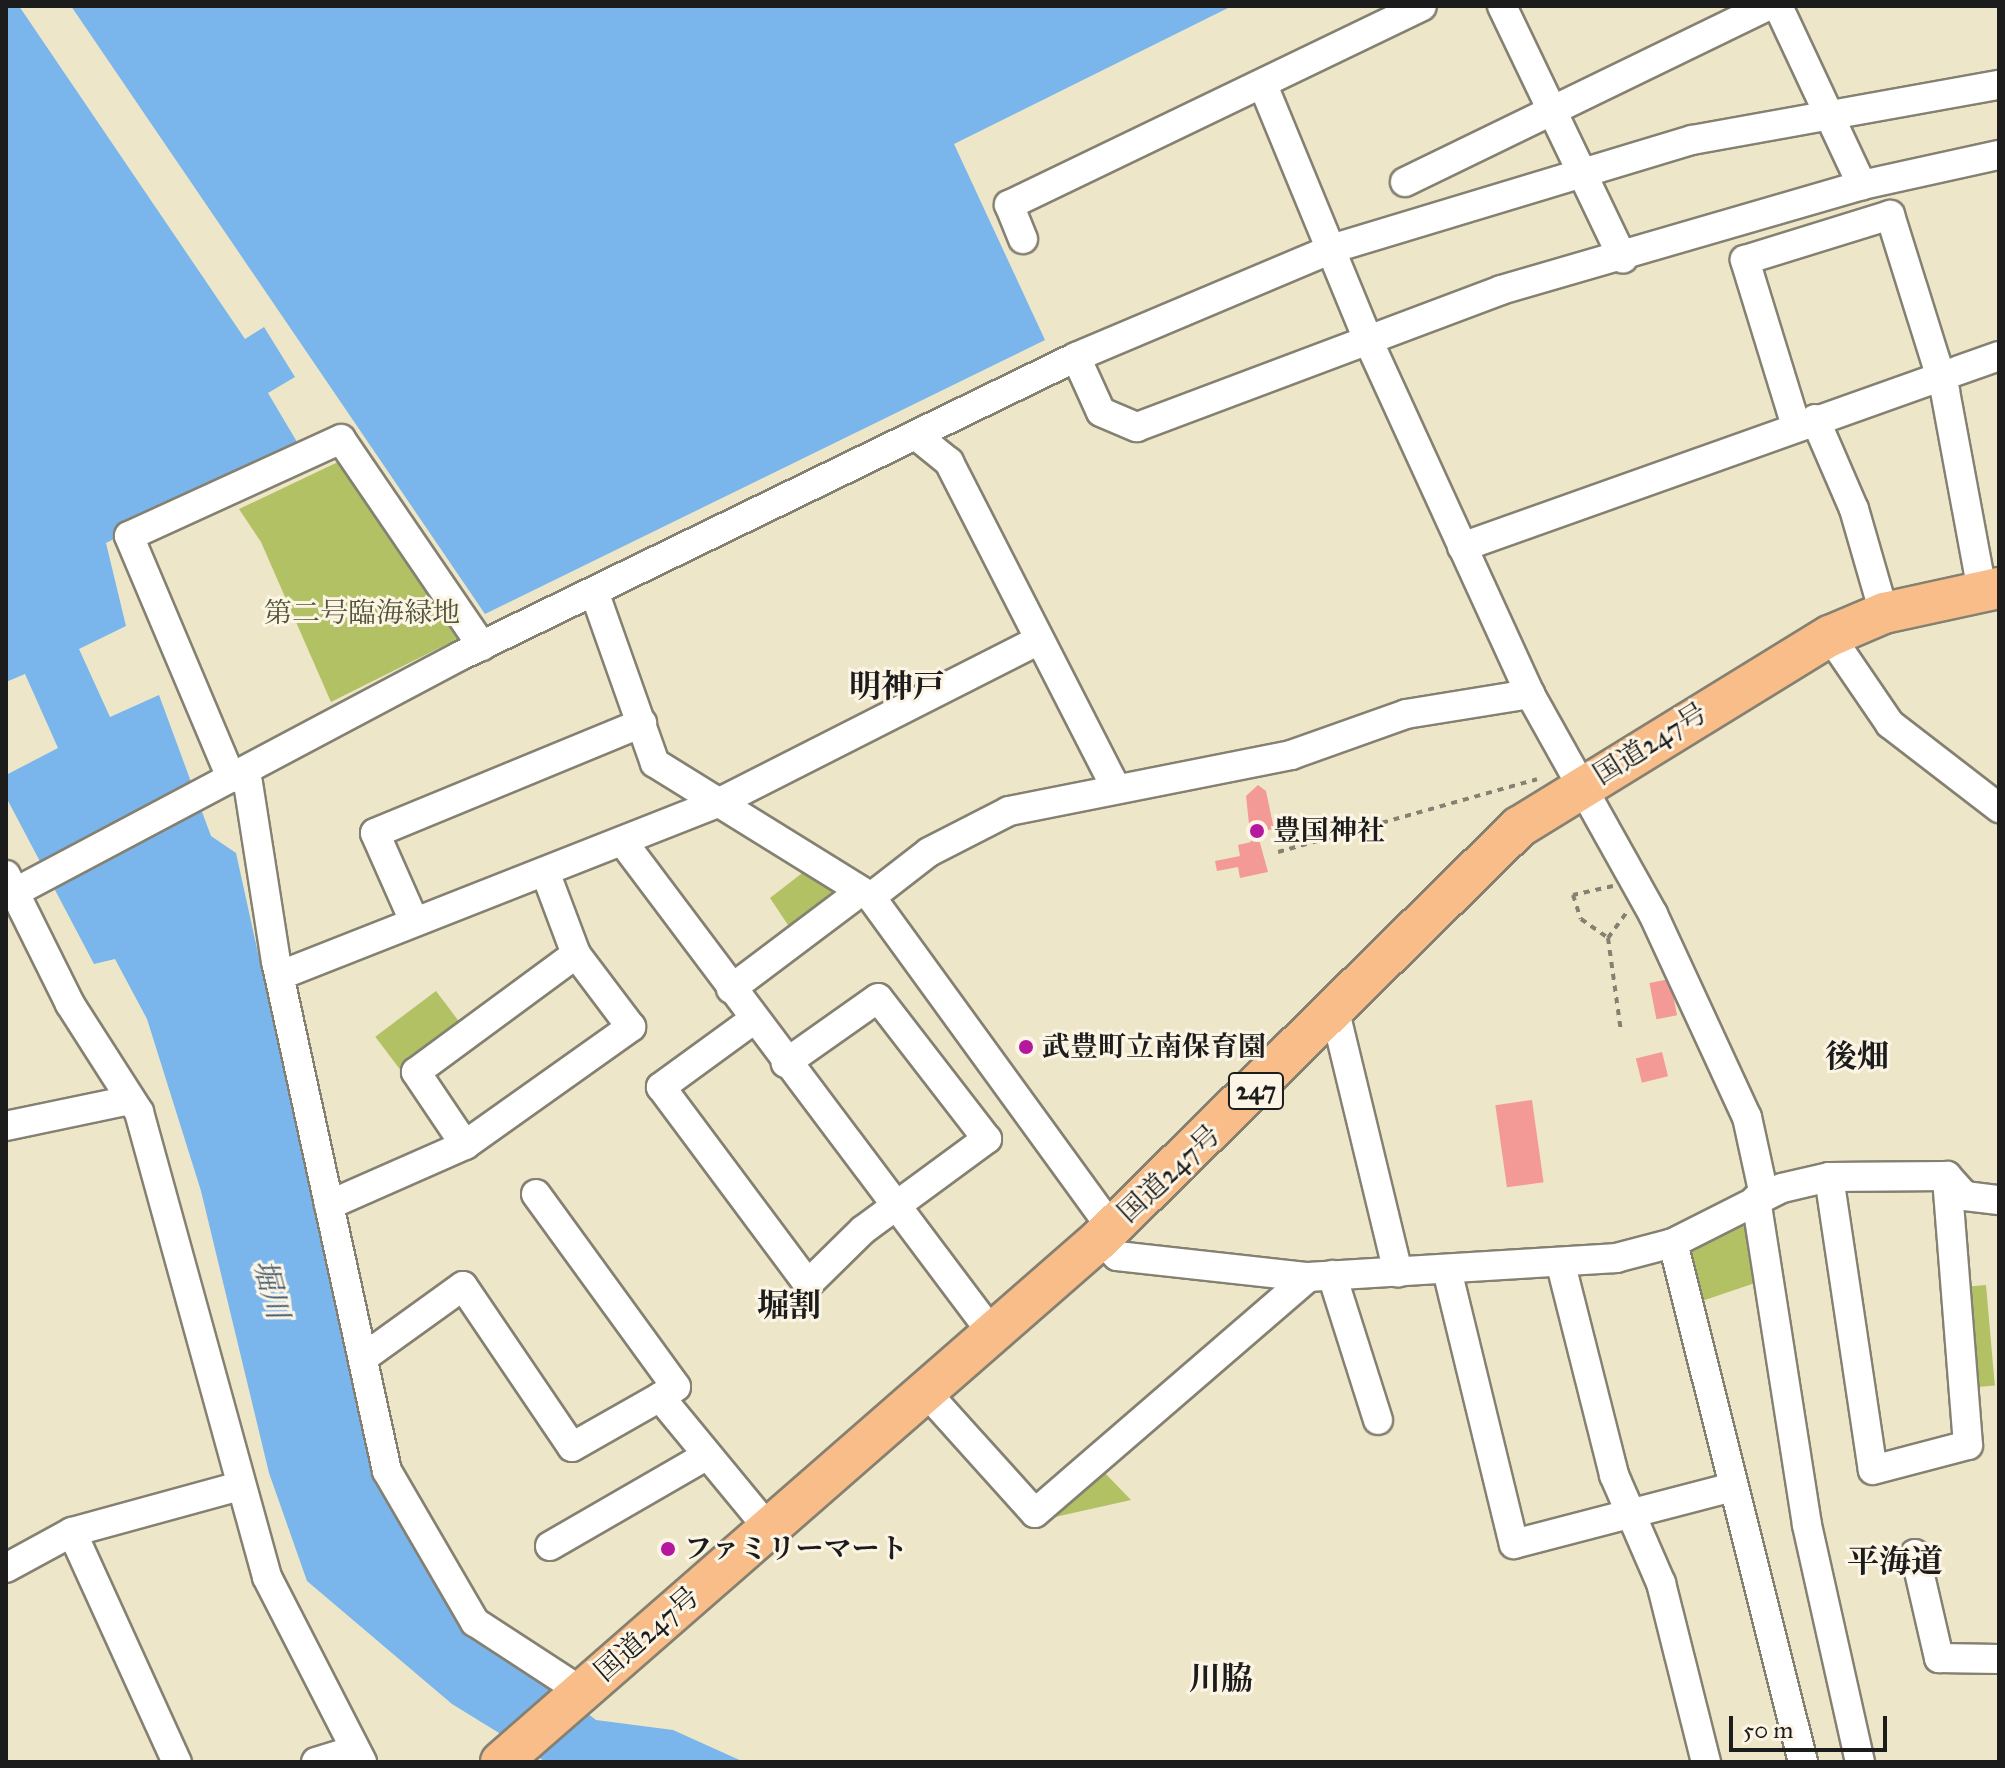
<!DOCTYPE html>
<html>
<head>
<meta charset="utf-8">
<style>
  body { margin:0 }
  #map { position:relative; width:2005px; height:1768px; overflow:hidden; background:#eee6c8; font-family:"IM FELL Great Primer","Noto Serif JP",serif }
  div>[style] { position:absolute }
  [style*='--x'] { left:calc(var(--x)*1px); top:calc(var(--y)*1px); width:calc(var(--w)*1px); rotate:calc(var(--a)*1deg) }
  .green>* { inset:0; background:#b1c164; transform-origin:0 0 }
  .water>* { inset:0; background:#7ab6ec }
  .building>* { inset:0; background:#f39a97; transform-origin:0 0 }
  .path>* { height:4px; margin-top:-2px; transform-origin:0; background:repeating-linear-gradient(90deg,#858172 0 6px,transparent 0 12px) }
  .roads { filter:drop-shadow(2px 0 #858172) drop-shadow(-2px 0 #858172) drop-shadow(0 2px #858172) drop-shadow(0 -2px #858172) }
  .minor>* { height:28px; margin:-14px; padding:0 14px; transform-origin:14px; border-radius:14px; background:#fff }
  .highway>* { height:40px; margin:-20px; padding:0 20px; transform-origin:20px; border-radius:20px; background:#f8bd88 }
  .dots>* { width:22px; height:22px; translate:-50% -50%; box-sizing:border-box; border:4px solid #fcf5e5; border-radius:50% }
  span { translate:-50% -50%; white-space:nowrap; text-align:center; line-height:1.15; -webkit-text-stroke:6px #fcf5e5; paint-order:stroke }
  .shield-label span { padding:2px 6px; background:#fcf5e5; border:2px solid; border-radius:6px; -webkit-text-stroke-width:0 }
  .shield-label { font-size:26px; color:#1c1c1c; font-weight:700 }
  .park-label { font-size:28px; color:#505635 }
  .street-label { font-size:28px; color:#1c1c1c }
  .poi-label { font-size:28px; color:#1c1c1c; font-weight:700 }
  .left { translate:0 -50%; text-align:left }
  .water-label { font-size:30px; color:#425a6f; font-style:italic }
  .quarter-label { font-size:32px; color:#1c1c1c; font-weight:700 }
  .frame { position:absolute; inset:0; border:8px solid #1c1c1c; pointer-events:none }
  .scale { position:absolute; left:1729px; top:1716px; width:158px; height:36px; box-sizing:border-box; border:4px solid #1c1c1c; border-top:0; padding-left:10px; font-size:24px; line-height:28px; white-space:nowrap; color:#1c1c1c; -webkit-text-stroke:6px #fcf5e5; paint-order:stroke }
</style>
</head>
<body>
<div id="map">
  <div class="green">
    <div style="clip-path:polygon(338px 462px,457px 639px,331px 702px,261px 542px,239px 509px)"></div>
    <div style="clip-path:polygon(810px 867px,838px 893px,792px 931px,770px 898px)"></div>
    <div style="left:436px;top:991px;width:43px;height:76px;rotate:53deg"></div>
    <div style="clip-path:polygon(1751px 1219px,1761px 1281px,1699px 1302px,1687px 1258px,1693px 1248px)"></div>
    <div style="left:1986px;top:1285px;width:101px;height:20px;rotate:85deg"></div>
    <div style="clip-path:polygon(1102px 1470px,1131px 1500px,1046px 1519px)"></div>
  </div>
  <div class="water">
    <div style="clip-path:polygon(6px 6px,19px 6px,245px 339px,264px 327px,295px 377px,268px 393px,297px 442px,116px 526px,120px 536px,106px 543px,126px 626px,79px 649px,110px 717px,159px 695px,211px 836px,236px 853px,267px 994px,275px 1000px,372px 1462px,464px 1617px,596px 1720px,673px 1730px,744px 1762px,546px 1762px,452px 1704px,307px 1581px,269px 1473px,201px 1191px,147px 1019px,115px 959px,94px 964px,6px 797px,6px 775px,58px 748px,25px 674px,6px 682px)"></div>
    <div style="clip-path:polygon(71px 6px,1232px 6px,954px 144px,1045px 340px,485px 614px)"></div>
  </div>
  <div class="building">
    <div style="clip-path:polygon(1258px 785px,1266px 791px,1274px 829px,1257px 832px,1268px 872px,1240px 878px,1238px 867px,1217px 871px,1215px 861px,1240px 856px,1238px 845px,1251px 842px,1246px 796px)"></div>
    <div style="left:1670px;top:979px;width:37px;height:21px;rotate:79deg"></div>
    <div style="left:1662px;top:1052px;width:25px;height:27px;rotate:76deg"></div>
    <div style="left:1532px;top:1100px;width:83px;height:37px;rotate:82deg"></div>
  </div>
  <div class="path">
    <div style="--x:1278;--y:852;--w:269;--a:-15.7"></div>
    <div style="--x:1613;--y:886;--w:41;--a:167.3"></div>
    <div style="--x:1573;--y:895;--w:25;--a:72"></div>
    <div style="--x:1581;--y:919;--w:33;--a:35"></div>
    <div style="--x:1608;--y:938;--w:31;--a:-54"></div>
    <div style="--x:1608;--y:938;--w:95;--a:82.1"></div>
  </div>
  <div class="roads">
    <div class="minor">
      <div style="--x:1502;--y:6;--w:280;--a:64.4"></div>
      <div style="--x:1778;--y:6;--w:198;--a:64.9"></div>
      <div style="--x:1263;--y:85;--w:276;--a:67.6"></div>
      <div style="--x:1368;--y:340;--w:389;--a:65.4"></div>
      <div style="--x:1530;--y:694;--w:252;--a:60.8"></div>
      <div style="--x:1653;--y:914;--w:224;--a:65.2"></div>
      <div style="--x:1747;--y:1117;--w:80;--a:77.7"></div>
      <div style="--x:1405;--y:182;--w:403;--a:-25.9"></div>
      <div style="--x:1023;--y:239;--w:37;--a:-112"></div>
      <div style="--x:1009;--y:205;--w:458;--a:-25.7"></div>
      <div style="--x:1076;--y:357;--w:60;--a:65.6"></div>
      <div style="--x:1101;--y:412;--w:39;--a:23"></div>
      <div style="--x:1137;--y:427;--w:389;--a:-20.6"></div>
      <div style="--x:1501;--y:290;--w:376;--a:-16.2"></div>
      <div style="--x:1862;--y:185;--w:140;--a:-12.4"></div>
      <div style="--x:1815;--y:419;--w:98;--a:66.6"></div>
      <div style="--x:1854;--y:509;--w:108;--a:73.9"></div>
      <div style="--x:1796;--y:426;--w:174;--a:-107.1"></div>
      <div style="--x:1745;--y:260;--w:152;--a:-17.2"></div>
      <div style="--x:1890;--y:215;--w:184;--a:72.6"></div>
      <div style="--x:1945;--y:391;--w:203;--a:79.5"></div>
      <div style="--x:918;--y:437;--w:40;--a:39"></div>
      <div style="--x:949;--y:462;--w:367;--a:62.9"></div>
      <div style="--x:1462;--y:547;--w:570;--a:-19.58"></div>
      <div style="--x:595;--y:594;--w:179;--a:70.5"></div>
      <div style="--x:655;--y:763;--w:254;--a:31.8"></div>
      <div style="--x:871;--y:897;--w:408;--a:54"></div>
      <div style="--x:1830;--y:636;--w:107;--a:55.7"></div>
      <div style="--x:1890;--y:724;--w:138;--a:37.6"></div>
      <div style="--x:482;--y:646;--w:250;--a:-124.3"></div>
      <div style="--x:341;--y:439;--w:233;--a:155.4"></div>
      <div style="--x:129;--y:536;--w:257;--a:67.1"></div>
      <div style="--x:229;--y:773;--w:21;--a:28"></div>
      <div style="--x:248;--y:783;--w:180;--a:81.1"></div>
      <div style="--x:276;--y:961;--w:522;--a:77.72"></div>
      <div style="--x:387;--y:1471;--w:175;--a:59.8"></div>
      <div style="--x:475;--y:1622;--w:126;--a:33.1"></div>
      <div style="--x:623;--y:842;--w:614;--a:53.07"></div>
      <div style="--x:6;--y:875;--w:144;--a:63.6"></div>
      <div style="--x:70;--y:1004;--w:128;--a:57.4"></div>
      <div style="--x:139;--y:1112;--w:482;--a:74.6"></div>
      <div style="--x:267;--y:1577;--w:208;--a:62.8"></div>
      <div style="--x:6;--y:897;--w:514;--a:-27.96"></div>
      <div style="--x:460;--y:656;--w:685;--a:-25.89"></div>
      <div style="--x:1076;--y:357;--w:280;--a:-22.9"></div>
      <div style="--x:1334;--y:248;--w:374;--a:-16.8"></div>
      <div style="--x:1692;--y:140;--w:312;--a:-10.2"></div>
      <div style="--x:871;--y:897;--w:73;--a:-37.8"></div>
      <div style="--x:929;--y:852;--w:90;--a:-27.1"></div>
      <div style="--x:1009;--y:811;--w:288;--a:-11.2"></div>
      <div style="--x:1291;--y:755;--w:122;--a:-19.6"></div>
      <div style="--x:1406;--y:714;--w:126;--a:-9.2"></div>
      <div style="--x:414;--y:921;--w:96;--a:-113.9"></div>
      <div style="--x:375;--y:833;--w:289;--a:-22.4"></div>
      <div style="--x:281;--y:975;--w:472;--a:-21.5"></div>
      <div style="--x:720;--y:802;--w:356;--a:-26.9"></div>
      <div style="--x:731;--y:989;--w:158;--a:-37"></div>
      <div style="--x:1335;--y:1012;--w:268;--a:76.4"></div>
      <div style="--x:753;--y:1020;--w:114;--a:143.9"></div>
      <div style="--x:661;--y:1087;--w:246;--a:53.3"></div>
      <div style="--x:808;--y:1284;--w:77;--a:-44.5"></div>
      <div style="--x:863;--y:1230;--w:154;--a:-36.3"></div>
      <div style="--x:987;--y:1139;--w:178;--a:-127.7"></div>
      <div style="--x:878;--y:998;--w:113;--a:144.8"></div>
      <div style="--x:6;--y:1126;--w:127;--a:-11.8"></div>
      <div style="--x:465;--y:1145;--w:88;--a:-123.9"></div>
      <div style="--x:416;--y:1072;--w:199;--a:-36.4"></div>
      <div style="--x:1829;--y:1177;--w:296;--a:81.5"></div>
      <div style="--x:1873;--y:1470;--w:98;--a:-14.7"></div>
      <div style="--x:1968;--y:1445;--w:270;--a:-94.5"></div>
      <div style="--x:536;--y:1194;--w:238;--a:54"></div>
      <div style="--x:676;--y:1387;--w:19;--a:148"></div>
      <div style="--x:1756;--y:1199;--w:330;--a:81.1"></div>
      <div style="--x:1807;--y:1525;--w:243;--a:77.4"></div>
      <div style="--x:329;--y:1205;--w:149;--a:-23.8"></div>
      <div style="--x:465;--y:1145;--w:204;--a:-35.4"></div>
      <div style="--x:631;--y:1027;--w:91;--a:-127"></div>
      <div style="--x:576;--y:954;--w:85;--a:-110.6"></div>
      <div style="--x:1100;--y:1239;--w:24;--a:45"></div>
      <div style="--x:1117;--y:1256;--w:192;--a:6.3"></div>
      <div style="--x:1308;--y:1277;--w:309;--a:-3.5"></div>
      <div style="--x:1616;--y:1258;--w:59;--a:-14.7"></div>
      <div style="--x:1673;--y:1243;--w:122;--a:-26.8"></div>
      <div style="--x:1782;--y:1188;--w:48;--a:-13.2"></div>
      <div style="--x:1829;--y:1177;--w:118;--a:-0.5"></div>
      <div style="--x:1947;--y:1176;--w:27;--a:48"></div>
      <div style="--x:1965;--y:1196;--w:34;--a:7"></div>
      <div style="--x:1673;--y:1243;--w:535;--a:75.94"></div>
      <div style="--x:1561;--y:1265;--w:217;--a:75.8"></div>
      <div style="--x:1614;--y:1475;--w:118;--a:66.5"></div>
      <div style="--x:1661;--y:1583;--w:185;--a:75.9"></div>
      <div style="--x:1447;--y:1270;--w:282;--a:76.3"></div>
      <div style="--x:1514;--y:1544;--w:226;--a:-14.6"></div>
      <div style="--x:1332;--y:1275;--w:152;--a:72.4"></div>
      <div style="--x:363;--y:1358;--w:123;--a:-35.8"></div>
      <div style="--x:463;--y:1286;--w:194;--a:55.9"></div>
      <div style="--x:572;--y:1447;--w:101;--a:-29.6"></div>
      <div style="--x:660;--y:1397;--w:170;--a:50.5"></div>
      <div style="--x:925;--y:1391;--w:164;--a:48"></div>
      <div style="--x:1035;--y:1513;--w:361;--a:-40.8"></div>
      <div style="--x:72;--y:1532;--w:253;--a:65.5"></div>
      <div style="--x:550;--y:1546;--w:180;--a:-30"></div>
      <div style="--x:1915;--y:1554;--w:107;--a:77"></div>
      <div style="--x:1939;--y:1658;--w:60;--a:1"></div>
      <div style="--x:6;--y:1568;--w:75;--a:-28.6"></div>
      <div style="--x:72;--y:1532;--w:174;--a:-15.3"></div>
      <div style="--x:316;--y:1762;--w:41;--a:-17.1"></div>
    </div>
    <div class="highway">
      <div style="--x:501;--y:1762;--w:795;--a:-41.12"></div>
      <div style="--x:1100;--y:1239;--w:588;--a:-44.52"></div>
      <div style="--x:1519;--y:827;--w:365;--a:-31.6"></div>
      <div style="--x:1830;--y:636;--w:59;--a:-23.1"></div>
      <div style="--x:1884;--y:613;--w:118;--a:-12.3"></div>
    </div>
  </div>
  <div class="dots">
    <div style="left:1257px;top:831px;background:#b5179e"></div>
    <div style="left:1026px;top:1047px;background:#b5179e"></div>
    <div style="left:668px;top:1549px;background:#b5179e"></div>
  </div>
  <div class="shield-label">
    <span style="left:1256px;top:1091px">247</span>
  </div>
  <div class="park-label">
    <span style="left:362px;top:613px">第二号臨海緑地</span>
  </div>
  <div class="street-label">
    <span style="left:1650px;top:744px;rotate:-32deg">国道247号</span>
    <span style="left:1169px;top:1174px;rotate:-43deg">国道247号</span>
    <span style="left:647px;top:1634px;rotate:-41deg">国道247号</span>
  </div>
  <div class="poi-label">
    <span class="left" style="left:1273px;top:831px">豊国神社</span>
    <span class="left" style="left:1042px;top:1047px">武豊町立南保育園</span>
    <span class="left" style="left:684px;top:1549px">ファミリーマート</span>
  </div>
  <div class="water-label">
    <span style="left:271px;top:1289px;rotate:75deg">堀川</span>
  </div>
  <div class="quarter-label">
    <span style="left:897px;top:687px">明神戸</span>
    <span style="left:1857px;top:1057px">後畑</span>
    <span style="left:789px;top:1306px">堀割</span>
    <span style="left:1895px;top:1562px">平海道</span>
    <span style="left:1221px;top:1679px">川脇</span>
  </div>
  <div class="frame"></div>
  <div class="scale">50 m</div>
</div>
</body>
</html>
